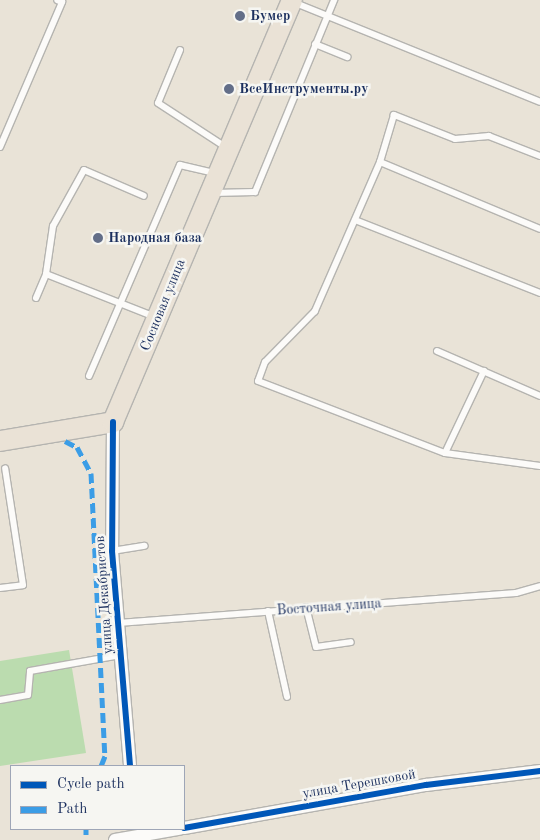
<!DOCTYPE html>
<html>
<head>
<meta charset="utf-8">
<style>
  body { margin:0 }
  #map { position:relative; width:540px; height:840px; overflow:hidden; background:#e9e3d7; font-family:"Old Standard TT",serif }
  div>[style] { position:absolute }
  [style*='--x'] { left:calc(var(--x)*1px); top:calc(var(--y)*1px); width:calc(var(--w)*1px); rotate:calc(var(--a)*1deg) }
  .green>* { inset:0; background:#bbdcaf }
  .roads { filter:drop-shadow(1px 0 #b5b4b0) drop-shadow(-1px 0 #b5b4b0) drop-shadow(0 1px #b5b4b0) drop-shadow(0 -1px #b5b4b0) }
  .lane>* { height:6px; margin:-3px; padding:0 3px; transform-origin:3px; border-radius:3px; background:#fcfbf9 }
  .street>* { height:12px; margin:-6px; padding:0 6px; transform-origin:6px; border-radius:6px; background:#fcfbf9 }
  .primary>* { height:20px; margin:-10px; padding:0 10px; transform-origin:10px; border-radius:10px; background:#eae2d6 }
  .quiet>* { height:5px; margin-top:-2.5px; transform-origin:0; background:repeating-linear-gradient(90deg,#3b9de6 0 10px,transparent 0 15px) }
  .cycleway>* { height:6px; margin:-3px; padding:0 3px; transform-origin:3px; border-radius:3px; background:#0057b8 }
  .dots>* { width:14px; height:14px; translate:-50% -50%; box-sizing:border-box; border:2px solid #f6f6f2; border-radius:50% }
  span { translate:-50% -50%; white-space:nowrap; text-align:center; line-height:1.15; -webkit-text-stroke:5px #f6f6f2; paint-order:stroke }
  .poi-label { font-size:14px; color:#1b2f5e; font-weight:700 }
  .left { translate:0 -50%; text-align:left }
  .street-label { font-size:14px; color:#1b2f5e }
  .legend { position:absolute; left:10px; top:765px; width:175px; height:65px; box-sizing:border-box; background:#f6f6f2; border:1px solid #9ea6b7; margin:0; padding:6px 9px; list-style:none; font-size:15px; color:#1b2f5e }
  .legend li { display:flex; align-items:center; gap:10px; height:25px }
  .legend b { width:25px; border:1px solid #9ea6b7 }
</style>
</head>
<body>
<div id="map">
  <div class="green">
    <div style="clip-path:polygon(69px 650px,86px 753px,0 766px,0 661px)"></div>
  </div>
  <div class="roads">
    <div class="lane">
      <div style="--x:293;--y:2;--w:266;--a:22"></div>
      <div style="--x:315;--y:44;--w:35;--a:22"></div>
      <div style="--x:180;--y:50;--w:57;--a:112.5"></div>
      <div style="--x:158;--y:103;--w:82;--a:33.1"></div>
      <div style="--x:0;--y:147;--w:158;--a:-66.8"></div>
      <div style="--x:62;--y:2;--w:5;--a:-158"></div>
      <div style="--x:540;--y:156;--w:55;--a:-158.6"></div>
      <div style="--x:489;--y:136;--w:34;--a:175"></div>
      <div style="--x:455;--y:139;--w:66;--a:-158.5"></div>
      <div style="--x:394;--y:115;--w:49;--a:106.6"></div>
      <div style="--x:380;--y:162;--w:163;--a:113.6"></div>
      <div style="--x:315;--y:311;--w:71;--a:134.4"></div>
      <div style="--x:265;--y:362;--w:20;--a:110"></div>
      <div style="--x:258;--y:381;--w:200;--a:21.1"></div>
      <div style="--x:445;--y:453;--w:96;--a:7.8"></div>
      <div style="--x:380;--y:162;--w:173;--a:22.7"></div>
      <div style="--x:213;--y:193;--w:42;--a:-1.4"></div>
      <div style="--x:255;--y:192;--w:208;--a:-67.6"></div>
      <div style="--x:355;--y:220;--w:199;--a:21.5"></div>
      <div style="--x:46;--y:274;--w:117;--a:21.5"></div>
      <div style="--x:36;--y:298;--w:26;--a:-67"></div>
      <div style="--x:46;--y:274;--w:49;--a:-81.7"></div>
      <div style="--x:53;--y:226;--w:64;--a:-61"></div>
      <div style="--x:84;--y:170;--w:65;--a:23.4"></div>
      <div style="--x:437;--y:351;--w:112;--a:23.6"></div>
      <div style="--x:89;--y:376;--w:230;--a:-66.7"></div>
      <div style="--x:180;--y:165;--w:37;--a:13"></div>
      <div style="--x:445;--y:453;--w:91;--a:-64.6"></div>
      <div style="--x:112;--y:551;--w:33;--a:-9"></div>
      <div style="--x:0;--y:588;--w:23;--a:-7"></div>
      <div style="--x:23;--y:585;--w:118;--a:-98.7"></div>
      <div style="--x:306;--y:607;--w:41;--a:76"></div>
      <div style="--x:316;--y:647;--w:35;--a:-8"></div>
      <div style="--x:268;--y:611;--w:88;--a:77.5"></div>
      <div style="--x:118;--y:623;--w:399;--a:-4.3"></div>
      <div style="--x:516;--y:593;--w:25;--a:-16"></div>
      <div style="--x:0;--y:700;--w:28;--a:-10"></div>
      <div style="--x:28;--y:695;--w:24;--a:-85"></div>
      <div style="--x:30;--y:671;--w:92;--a:-10"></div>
    </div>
    <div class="street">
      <div style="--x:113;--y:422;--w:129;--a:90.4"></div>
      <div style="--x:112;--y:551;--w:216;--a:85.2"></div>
      <div style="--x:184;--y:828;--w:246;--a:-10.1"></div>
      <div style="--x:426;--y:785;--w:115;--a:-7"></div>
      <div style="--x:115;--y:840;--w:65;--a:-9.8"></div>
    </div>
    <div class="primary">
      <div style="--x:0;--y:441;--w:115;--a:-9.5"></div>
      <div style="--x:113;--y:422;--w:458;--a:-67"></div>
    </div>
  </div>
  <div class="quiet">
    <div style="--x:65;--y:441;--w:13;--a:27"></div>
    <div style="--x:77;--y:447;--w:30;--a:62"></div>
    <div style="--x:91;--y:473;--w:283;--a:87.2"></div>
    <div style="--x:105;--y:756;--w:11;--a:112"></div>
    <div style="--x:86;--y:835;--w:6;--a:-90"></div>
  </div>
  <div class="cycleway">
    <div style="--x:113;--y:422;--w:129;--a:90.4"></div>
    <div style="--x:112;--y:551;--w:216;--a:85.2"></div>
    <div style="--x:184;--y:828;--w:246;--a:-10.1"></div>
    <div style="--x:426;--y:785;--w:115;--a:-7"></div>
  </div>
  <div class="dots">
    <div style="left:240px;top:16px;background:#636e88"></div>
    <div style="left:229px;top:89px;background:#636e88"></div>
    <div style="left:98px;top:238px;background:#636e88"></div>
  </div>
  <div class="poi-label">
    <span class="left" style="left:250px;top:16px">Бумер</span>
    <span class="left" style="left:239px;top:89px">ВсеИнструменты.ру</span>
    <span class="left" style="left:108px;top:238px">Народная база</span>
  </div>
  <div class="street-label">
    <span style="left:163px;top:305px;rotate:-68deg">Сосновая улица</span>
    <span style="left:104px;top:595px;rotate:-94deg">улица Декабристов</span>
    <span style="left:329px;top:607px;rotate:-4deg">Восточная улица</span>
    <span style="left:359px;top:784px;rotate:-10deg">улица Терешковой</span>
  </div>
  <ul class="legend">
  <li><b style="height:6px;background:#0057b8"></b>Cycle path</li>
  <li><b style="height:6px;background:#3b9de6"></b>Path</li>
  </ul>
</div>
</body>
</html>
